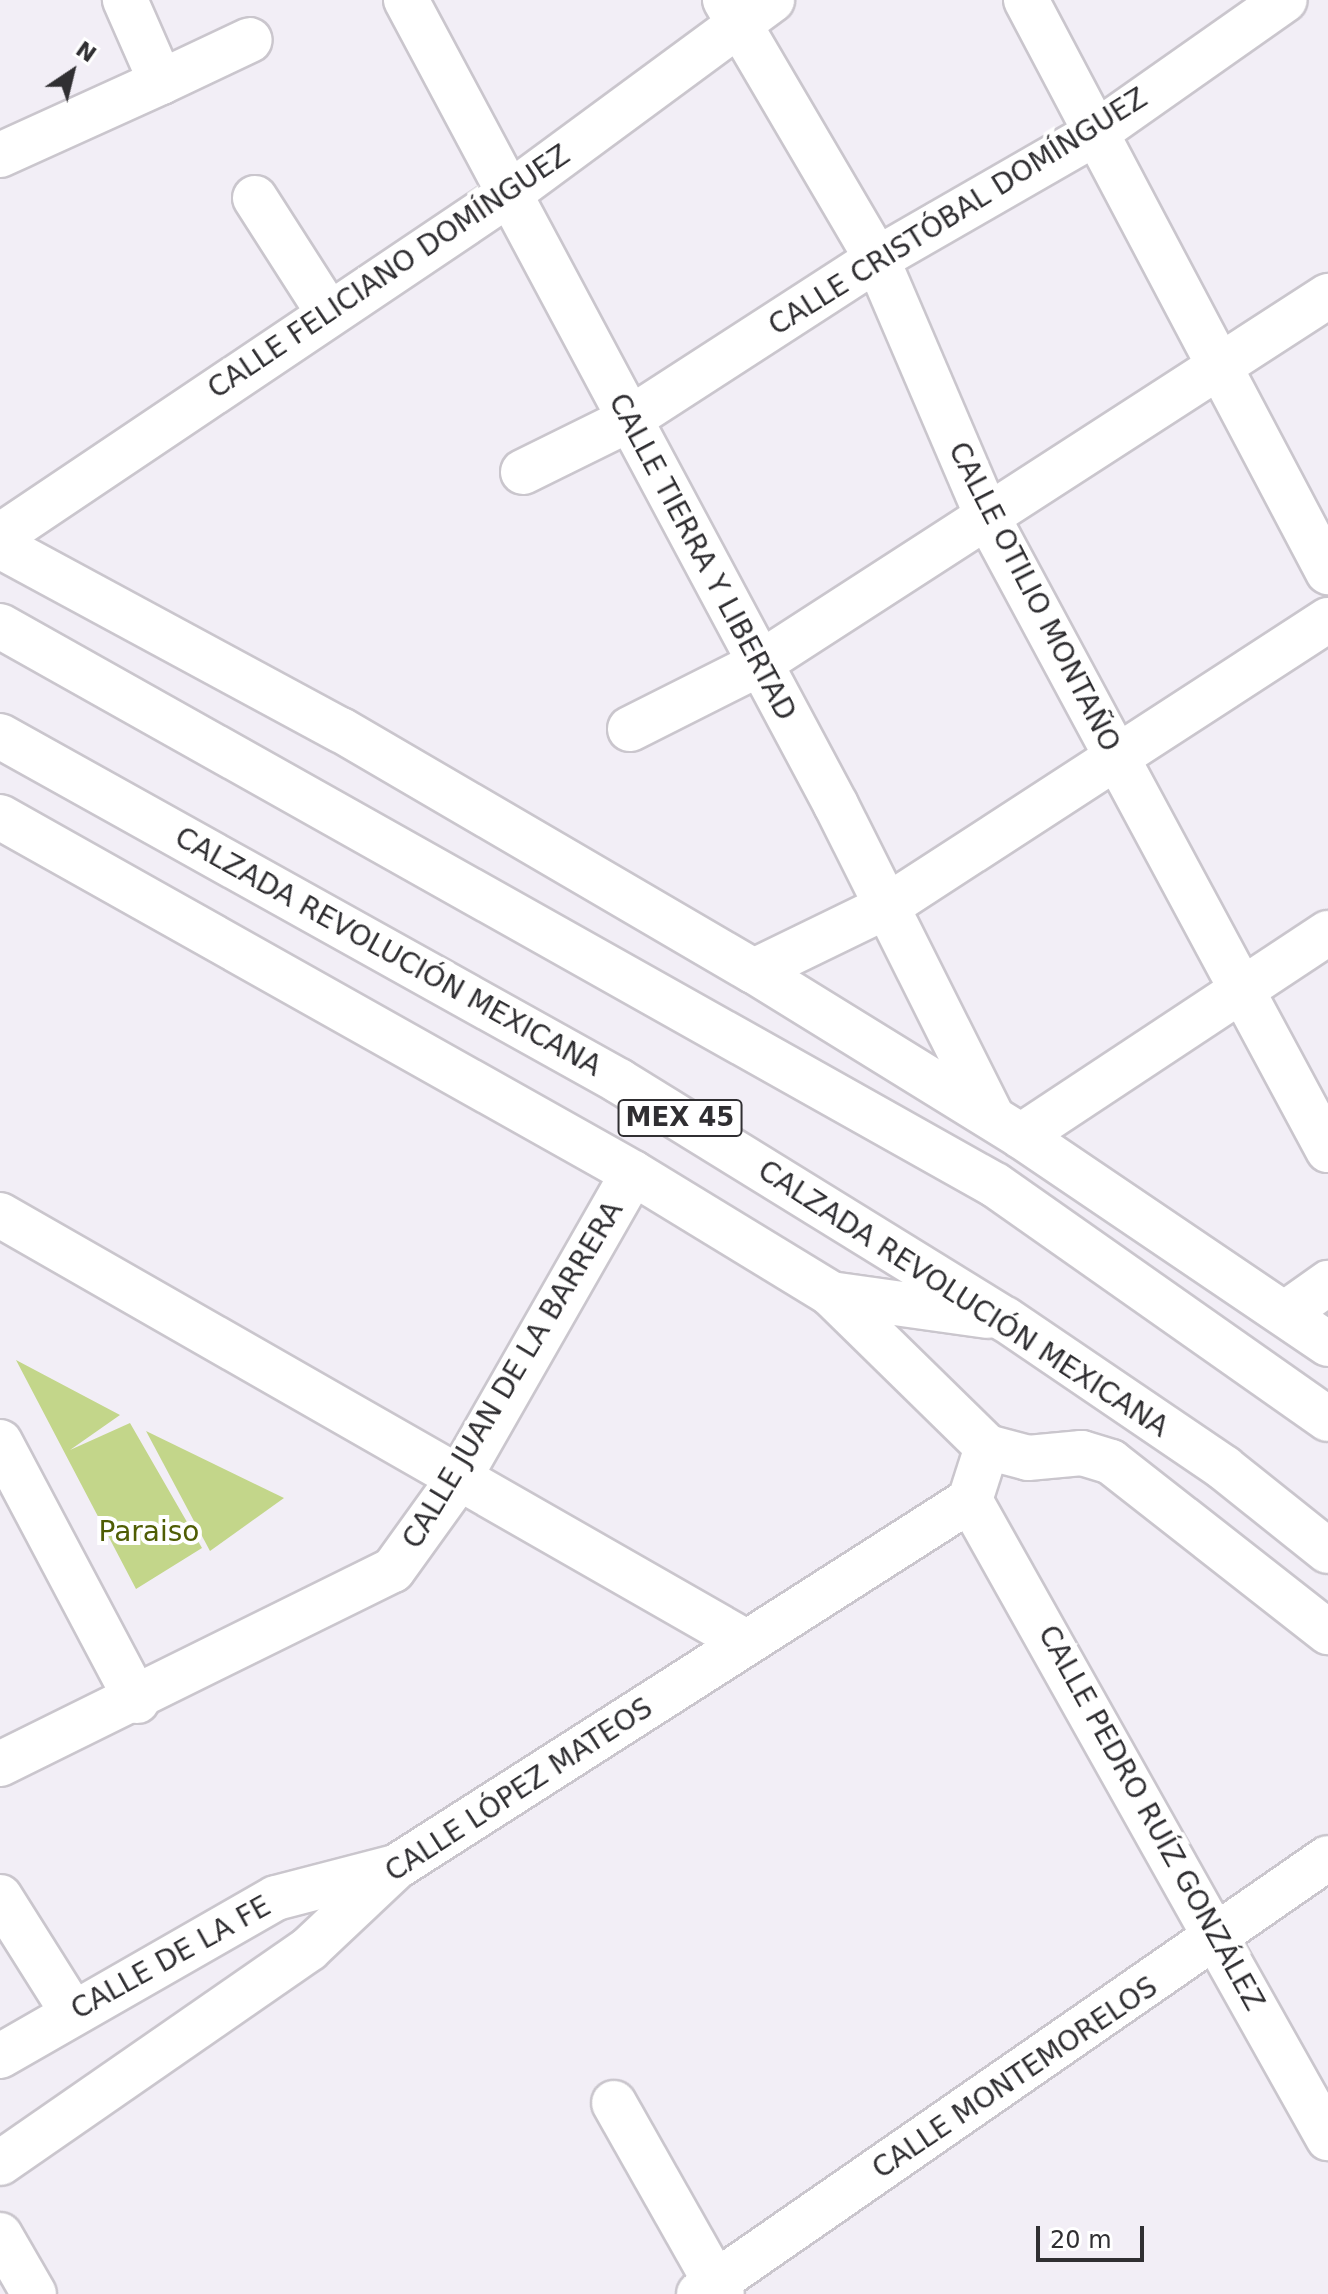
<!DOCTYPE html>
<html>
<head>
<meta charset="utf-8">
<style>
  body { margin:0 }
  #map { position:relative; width:1328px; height:2294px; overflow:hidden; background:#f2eef6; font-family:"DejaVu Sans",sans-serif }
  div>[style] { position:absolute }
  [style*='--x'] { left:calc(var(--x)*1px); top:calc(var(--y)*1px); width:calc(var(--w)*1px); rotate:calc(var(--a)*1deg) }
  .green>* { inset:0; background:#c3d68a }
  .roads { filter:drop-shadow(2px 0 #cac6cd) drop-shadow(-2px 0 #cac6cd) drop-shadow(0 2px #cac6cd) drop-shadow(0 -2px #cac6cd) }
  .minor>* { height:44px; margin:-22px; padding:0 22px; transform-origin:22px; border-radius:22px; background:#fff }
  .major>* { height:44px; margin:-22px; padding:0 22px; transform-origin:22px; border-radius:22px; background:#fff }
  span { translate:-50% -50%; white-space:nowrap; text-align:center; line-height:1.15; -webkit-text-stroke:8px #fff; paint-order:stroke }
  .shield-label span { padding:2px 6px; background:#fff; border:2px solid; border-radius:6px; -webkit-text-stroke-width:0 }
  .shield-label { font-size:26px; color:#302f32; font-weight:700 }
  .street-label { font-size:28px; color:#302f32 }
  .park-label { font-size:28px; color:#4f5d04 }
  .north { position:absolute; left:32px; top:32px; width:80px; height:80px; -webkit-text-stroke:6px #fff; paint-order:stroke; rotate:35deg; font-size:22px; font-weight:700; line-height:32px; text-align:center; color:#302f32 }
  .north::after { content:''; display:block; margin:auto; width:28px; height:36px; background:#302f32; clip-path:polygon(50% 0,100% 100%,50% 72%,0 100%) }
  .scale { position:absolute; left:1036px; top:2226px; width:108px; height:36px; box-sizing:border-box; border:4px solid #302f32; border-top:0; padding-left:10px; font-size:24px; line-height:28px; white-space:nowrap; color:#302f32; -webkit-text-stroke:6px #fff; paint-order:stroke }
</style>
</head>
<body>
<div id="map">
  <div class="green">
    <div style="clip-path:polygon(16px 1360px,120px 1415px,70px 1450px,130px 1423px,202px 1548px,136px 1589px)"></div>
    <div style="clip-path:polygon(146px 1431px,284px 1498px,210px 1551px)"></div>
  </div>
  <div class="roads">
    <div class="minor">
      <div style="--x:406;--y:0;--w:913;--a:61.89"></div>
      <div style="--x:836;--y:805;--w:349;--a:63.4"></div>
      <div style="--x:725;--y:0;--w:300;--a:59.6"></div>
      <div style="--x:877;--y:259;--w:280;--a:66.8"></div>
      <div style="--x:987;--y:516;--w:720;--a:61.73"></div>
      <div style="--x:1026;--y:0;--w:647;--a:62.17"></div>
      <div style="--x:161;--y:82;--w:98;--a:-25.3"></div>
      <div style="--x:0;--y:155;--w:177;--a:-24.4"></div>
      <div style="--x:161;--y:82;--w:90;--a:-113.7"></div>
      <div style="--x:255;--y:198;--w:135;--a:57.4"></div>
      <div style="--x:523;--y:472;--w:117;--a:-26.3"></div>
      <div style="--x:628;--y:420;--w:297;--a:-32.9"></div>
      <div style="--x:877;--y:259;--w:250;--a:-29.9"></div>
      <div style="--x:1094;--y:134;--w:233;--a:-35.1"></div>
      <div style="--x:0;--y:536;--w:613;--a:-33.9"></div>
      <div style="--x:509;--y:194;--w:327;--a:-36.4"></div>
      <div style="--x:0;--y:546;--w:387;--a:28.4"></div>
      <div style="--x:341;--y:730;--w:478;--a:30.3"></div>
      <div style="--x:754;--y:971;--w:314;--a:31.7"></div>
      <div style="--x:1021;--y:1136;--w:371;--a:34.1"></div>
      <div style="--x:630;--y:729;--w:144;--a:-26.7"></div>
      <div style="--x:759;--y:664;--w:678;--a:-32.89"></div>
      <div style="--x:0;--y:817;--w:726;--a:29.35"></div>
      <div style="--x:633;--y:1173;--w:232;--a:31.4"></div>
      <div style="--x:831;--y:1294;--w:219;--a:44.4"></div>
      <div style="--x:987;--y:1447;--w:42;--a:15"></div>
      <div style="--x:1028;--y:1458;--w:54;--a:-5.3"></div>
      <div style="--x:1082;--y:1453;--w:30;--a:17"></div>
      <div style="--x:1111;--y:1462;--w:276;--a:38.1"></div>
      <div style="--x:754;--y:971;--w:147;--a:-25.9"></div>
      <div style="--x:886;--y:907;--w:527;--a:-33"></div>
      <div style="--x:1021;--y:1136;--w:368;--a:-33.5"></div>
      <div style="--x:0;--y:1215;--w:860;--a:29.79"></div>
      <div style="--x:1286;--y:1313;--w:52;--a:-35.5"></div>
      <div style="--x:0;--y:1442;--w:293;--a:62.1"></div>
      <div style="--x:970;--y:1500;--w:732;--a:60.7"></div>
      <div style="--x:0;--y:1764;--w:438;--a:-26.3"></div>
      <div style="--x:393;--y:1570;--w:113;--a:-54.3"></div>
      <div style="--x:459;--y:1478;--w:351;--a:-60.3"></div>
      <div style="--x:0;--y:1897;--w:137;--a:57.8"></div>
      <div style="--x:0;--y:2056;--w:318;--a:-29.8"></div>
      <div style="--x:276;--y:1898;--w:119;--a:-14.6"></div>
      <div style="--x:614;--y:2103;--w:219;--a:60.5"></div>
      <div style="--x:0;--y:2163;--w:376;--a:-34.7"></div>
      <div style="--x:309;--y:1949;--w:120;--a:-43.3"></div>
      <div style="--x:396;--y:1867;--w:681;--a:-32.59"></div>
      <div style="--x:970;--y:1500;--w:56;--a:-72.2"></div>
      <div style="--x:0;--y:2235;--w:68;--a:60"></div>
      <div style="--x:699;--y:2294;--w:765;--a:-34.73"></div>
    </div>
    <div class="major">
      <div style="--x:0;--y:626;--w:1141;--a:29.33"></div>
      <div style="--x:995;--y:1185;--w:407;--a:35.1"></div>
      <div style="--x:0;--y:736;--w:709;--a:29.13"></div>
      <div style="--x:619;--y:1081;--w:453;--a:31.7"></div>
      <div style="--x:1005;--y:1319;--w:265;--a:34.2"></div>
      <div style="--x:1224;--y:1468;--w:133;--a:38.6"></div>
      <div style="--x:831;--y:1294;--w:158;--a:8"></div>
    </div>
  </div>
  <div class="shield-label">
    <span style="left:680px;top:1118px">MEX 45</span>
  </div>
  <div class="street-label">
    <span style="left:958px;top:212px;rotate:-32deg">CALLE CRISTÓBAL DOMÍNGUEZ</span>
    <span style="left:389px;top:272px;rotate:-34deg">CALLE FELICIANO DOMÍNGUEZ</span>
    <span style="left:702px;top:557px;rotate:62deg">CALLE TIERRA Y LIBERTAD</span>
    <span style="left:1034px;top:597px;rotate:63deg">CALLE OTILIO MONTAÑO</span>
    <span style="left:388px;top:952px;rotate:29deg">CALZADA REVOLUCIÓN MEXICANA</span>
    <span style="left:963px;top:1299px;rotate:33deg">CALZADA REVOLUCIÓN MEXICANA</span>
    <span style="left:513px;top:1375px;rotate:-59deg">CALLE JUAN DE LA BARRERA</span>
    <span style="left:519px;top:1790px;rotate:-33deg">CALLE LÓPEZ MATEOS</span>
    <span style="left:1151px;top:1818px;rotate:61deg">CALLE PEDRO RUÍZ GONZÁLEZ</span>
    <span style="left:171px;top:1958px;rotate:-29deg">CALLE DE LA FE</span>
    <span style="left:1015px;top:2078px;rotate:-34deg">CALLE MONTEMORELOS</span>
  </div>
  <div class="park-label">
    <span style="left:149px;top:1532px">Paraiso</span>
  </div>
  <div class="north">N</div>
  <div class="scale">20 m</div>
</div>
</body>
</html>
